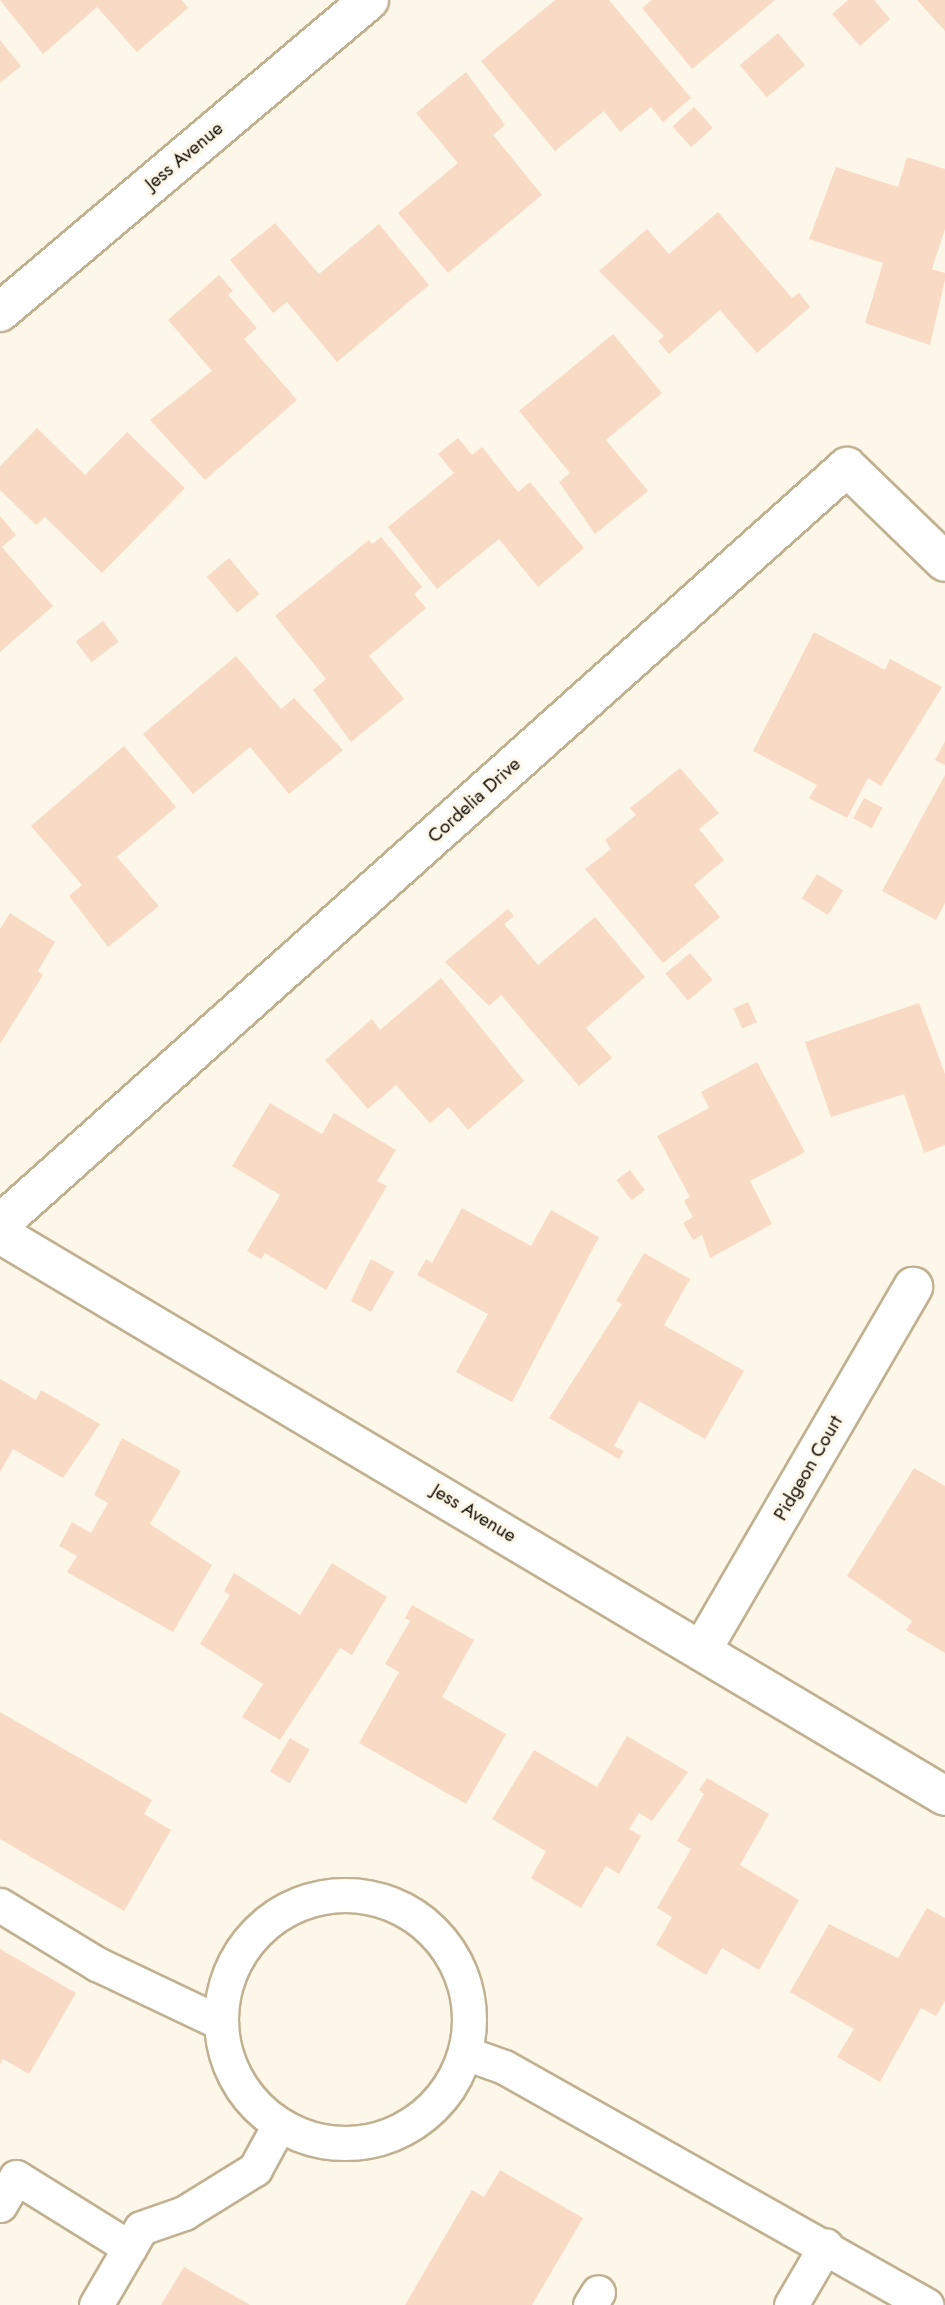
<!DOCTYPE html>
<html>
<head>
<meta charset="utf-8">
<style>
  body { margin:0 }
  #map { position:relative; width:945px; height:2305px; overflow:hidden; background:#fdf7e9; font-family:Jost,sans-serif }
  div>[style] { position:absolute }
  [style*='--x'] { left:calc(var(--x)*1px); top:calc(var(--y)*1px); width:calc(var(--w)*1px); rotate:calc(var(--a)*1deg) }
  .building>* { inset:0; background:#f9dac5; transform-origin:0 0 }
  .roads { filter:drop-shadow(2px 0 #c0b191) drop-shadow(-2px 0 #c0b191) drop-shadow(0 2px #c0b191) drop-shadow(0 -2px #c0b191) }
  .service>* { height:33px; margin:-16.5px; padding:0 16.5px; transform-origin:16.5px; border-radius:16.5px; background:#fff }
  .service>.ring { margin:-16.5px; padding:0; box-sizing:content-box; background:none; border:33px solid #fff; border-radius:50% }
  .minor>* { height:38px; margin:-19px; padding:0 19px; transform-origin:19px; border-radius:19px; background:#fff }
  span { translate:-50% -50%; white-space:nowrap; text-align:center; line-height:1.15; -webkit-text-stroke:6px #fdf7e9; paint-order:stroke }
  .street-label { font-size:19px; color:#120c03 }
</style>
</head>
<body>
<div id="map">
  <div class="building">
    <div style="clip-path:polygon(0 0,182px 0,188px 8px,137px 52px,97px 7px,43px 54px)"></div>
    <div style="clip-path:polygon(555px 0,609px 0,691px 98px,663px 122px,651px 107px,620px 132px,604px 111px,555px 151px,481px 61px)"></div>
    <div style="clip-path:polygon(652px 0,775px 0,692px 69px,642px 8px)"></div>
    <div style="clip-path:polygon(848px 0,874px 0,890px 19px,860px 46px,832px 14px)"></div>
    <div style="clip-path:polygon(917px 0,945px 0,945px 31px)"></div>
    <div style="left:778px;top:33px;width:42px;height:50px;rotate:50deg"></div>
    <div style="clip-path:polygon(0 40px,21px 66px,0 83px)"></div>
    <div style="clip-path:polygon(466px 72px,505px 125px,493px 135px,542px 195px,448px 273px,398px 213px,458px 163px,416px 113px)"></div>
    <div style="left:694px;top:107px;width:28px;height:29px;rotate:48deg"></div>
    <div style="clip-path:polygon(907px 157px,945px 169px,945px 229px,932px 269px,945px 273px,945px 280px,930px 345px,865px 323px,883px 263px,809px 239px,836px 167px,898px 187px)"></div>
    <div style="clip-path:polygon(718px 212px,792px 298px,799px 293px,810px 307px,757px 353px,720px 310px,669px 354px,658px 341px,664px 336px,599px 271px,647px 229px,669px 254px)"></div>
    <div style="clip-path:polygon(275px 223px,319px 274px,379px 224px,429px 285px,337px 362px,287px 302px,273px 313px,230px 260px)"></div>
    <div style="clip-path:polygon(219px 275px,233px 291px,228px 295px,257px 328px,244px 339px,297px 400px,205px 480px,150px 420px,212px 371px,168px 320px)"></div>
    <div style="clip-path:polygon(613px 334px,662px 393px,606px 440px,648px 491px,595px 534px,559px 482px,570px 473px,519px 411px)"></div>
    <div style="clip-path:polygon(37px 428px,85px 475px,127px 432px,185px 488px,102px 573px,45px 517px,36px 525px,0 490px,0 466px)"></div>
    <div style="clip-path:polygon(458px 438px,472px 455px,482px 447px,518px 492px,530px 482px,584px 548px,538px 587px,499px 539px,437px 589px,388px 527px,454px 473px,438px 454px)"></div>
    <div style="clip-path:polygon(0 516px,16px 535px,2px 547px,53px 606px,0 652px)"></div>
    <div style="clip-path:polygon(381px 537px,422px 587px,414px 594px,426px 608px,369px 656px,404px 699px,351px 742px,313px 690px,326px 679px,275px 616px,369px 540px,372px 544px)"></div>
    <div style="left:229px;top:558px;width:47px;height:29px;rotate:50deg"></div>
    <div style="left:103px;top:621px;width:26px;height:34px;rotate:53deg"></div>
    <div style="clip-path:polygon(814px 632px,885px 670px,890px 659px,942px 687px,881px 786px,868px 778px,847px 818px,809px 798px,817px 785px,753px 751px)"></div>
    <div style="clip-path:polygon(236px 656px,281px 709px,294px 698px,343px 750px,289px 794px,250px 747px,193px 794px,143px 734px)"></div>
    <div style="clip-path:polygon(945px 741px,945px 765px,935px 760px)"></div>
    <div style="clip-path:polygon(124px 746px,176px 807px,117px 857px,159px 906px,108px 947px,69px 896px,82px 885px,31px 826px)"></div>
    <div style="clip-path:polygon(680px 768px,719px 813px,699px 829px,724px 860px,694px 885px,720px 917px,663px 963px,585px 869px,611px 849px,605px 840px,636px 815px,630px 808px)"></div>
    <div style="clip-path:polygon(945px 775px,945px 903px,936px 920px,882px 891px)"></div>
    <div style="left:864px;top:798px;width:21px;height:23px;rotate:28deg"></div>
    <div style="left:817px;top:874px;width:31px;height:29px;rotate:32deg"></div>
    <div style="clip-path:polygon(508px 909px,514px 916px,504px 924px,538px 965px,595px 917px,645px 977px,586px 1028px,612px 1058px,579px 1086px,501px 995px,489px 1006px,445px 962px)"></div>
    <div style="clip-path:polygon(10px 913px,55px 942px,38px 971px,43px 975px,0 1044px,0 929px)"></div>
    <div style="left:690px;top:953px;width:35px;height:32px;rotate:50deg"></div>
    <div style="clip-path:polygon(441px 978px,524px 1081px,468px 1130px,449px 1107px,430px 1123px,396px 1085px,368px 1109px,325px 1060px,372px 1019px,380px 1030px)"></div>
    <div style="left:748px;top:1002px;width:22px;height:16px;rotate:66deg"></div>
    <div style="clip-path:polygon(919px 1003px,945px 1074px,945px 1145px,924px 1153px,904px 1094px,831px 1117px,805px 1042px)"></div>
    <div style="clip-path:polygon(757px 1062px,805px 1152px,750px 1181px,772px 1224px,710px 1258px,702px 1235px,693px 1240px,683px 1223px,693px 1217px,684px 1201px,690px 1197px,657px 1136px,709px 1108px,701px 1092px)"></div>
    <div style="clip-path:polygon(270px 1103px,322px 1134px,334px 1113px,396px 1150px,377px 1181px,387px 1186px,326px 1290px,265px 1253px,261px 1259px,247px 1251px,280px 1195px,232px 1166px)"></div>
    <div style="left:630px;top:1170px;width:25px;height:17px;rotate:53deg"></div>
    <div style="clip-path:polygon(462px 1208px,531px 1246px,551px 1210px,599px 1237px,512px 1402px,456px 1372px,488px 1314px,417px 1275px,426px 1259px,432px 1263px)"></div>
    <div style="clip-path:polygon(644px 1253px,690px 1279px,664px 1325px,744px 1371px,705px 1439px,639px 1401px,614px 1446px,624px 1451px,619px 1459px,549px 1418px,622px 1304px,616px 1301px)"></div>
    <div style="clip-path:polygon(371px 1259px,394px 1272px,371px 1312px,351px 1301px)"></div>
    <div style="clip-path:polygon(0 1379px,36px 1400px,41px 1390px,100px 1424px,63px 1478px,13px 1449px,0 1472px)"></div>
    <div style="clip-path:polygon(122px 1438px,181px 1471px,150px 1524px,212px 1565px,173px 1632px,67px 1572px,77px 1556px,59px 1546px,72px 1522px,91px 1533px,108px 1503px,94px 1495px)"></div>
    <div style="clip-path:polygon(914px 1468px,945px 1486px,945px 1653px,906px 1630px,912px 1621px,847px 1576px)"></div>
    <div style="clip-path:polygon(332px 1563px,387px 1597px,352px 1655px,340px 1648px,280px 1740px,242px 1717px,263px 1684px,200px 1644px,230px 1595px,224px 1591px,234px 1573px,300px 1615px)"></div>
    <div style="clip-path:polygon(412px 1605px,474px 1640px,442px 1697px,506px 1734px,466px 1804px,359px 1743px,399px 1672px,385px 1664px,410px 1621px,405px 1618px)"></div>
    <div style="clip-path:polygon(0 1712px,152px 1800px,144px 1814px,171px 1830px,124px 1911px,0 1839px)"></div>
    <div style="clip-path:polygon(627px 1736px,688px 1772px,652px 1821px,639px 1813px,629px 1829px,641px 1836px,619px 1874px,606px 1866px,581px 1908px,531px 1878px,546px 1851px,492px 1819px,534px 1750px,597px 1787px)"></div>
    <div style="left:290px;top:1738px;width:23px;height:39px;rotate:31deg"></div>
    <div style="clip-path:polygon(707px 1778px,769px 1814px,740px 1865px,799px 1900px,759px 1970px,722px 1948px,706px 1975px,656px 1945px,672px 1917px,657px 1908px,691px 1849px,677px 1841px,704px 1794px,699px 1790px)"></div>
    <div style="clip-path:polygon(927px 1908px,945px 1918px,945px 2001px,936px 2016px,921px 2008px,880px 2082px,837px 2057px,854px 2029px,790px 1992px,829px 1924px,898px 1958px)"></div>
    <div style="clip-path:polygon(0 1949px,76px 1993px,29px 2074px,3px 2059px,0 2064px)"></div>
    <div style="clip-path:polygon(500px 2170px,583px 2218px,532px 2305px,405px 2305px,472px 2190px,484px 2197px)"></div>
    <div style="clip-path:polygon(184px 2267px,250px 2305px,161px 2305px)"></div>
  </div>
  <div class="roads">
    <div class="service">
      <div class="ring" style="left:221px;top:1895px;width:215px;height:215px"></div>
      <div style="--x:0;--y:1905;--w:114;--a:31.3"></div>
      <div style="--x:97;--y:1964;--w:137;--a:25.4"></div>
      <div style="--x:465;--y:2053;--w:41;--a:19.7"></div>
      <div style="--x:504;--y:2067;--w:485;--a:29.4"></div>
      <div style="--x:0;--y:2205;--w:32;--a:-60"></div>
      <div style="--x:16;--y:2177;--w:134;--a:31.9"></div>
      <div style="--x:96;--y:2305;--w:89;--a:-59.7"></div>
      <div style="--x:141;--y:2228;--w:46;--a:-19.2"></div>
      <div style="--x:184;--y:2213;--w:84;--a:-31.8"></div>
      <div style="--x:255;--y:2169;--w:50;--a:-61.4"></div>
      <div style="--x:590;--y:2305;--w:15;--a:-58"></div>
      <div style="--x:791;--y:2305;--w:69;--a:-59.7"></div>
    </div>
    <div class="minor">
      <div style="--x:0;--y:312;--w:483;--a:-40.2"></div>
      <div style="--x:0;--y:1224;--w:1136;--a:-41.79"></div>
      <div style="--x:847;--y:467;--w:136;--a:44.1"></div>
      <div style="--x:0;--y:1234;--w:1099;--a:30.74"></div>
      <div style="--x:703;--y:1648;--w:418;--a:-59.8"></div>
    </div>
  </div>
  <div class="street-label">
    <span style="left:184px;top:156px;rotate:-40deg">Jess Avenue</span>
    <span style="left:474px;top:800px;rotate:-42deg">Cordelia Drive</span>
    <span style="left:808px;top:1468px;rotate:-60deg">Pidgeon Court</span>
    <span style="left:474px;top:1513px;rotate:31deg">Jess Avenue</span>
  </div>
</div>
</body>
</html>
